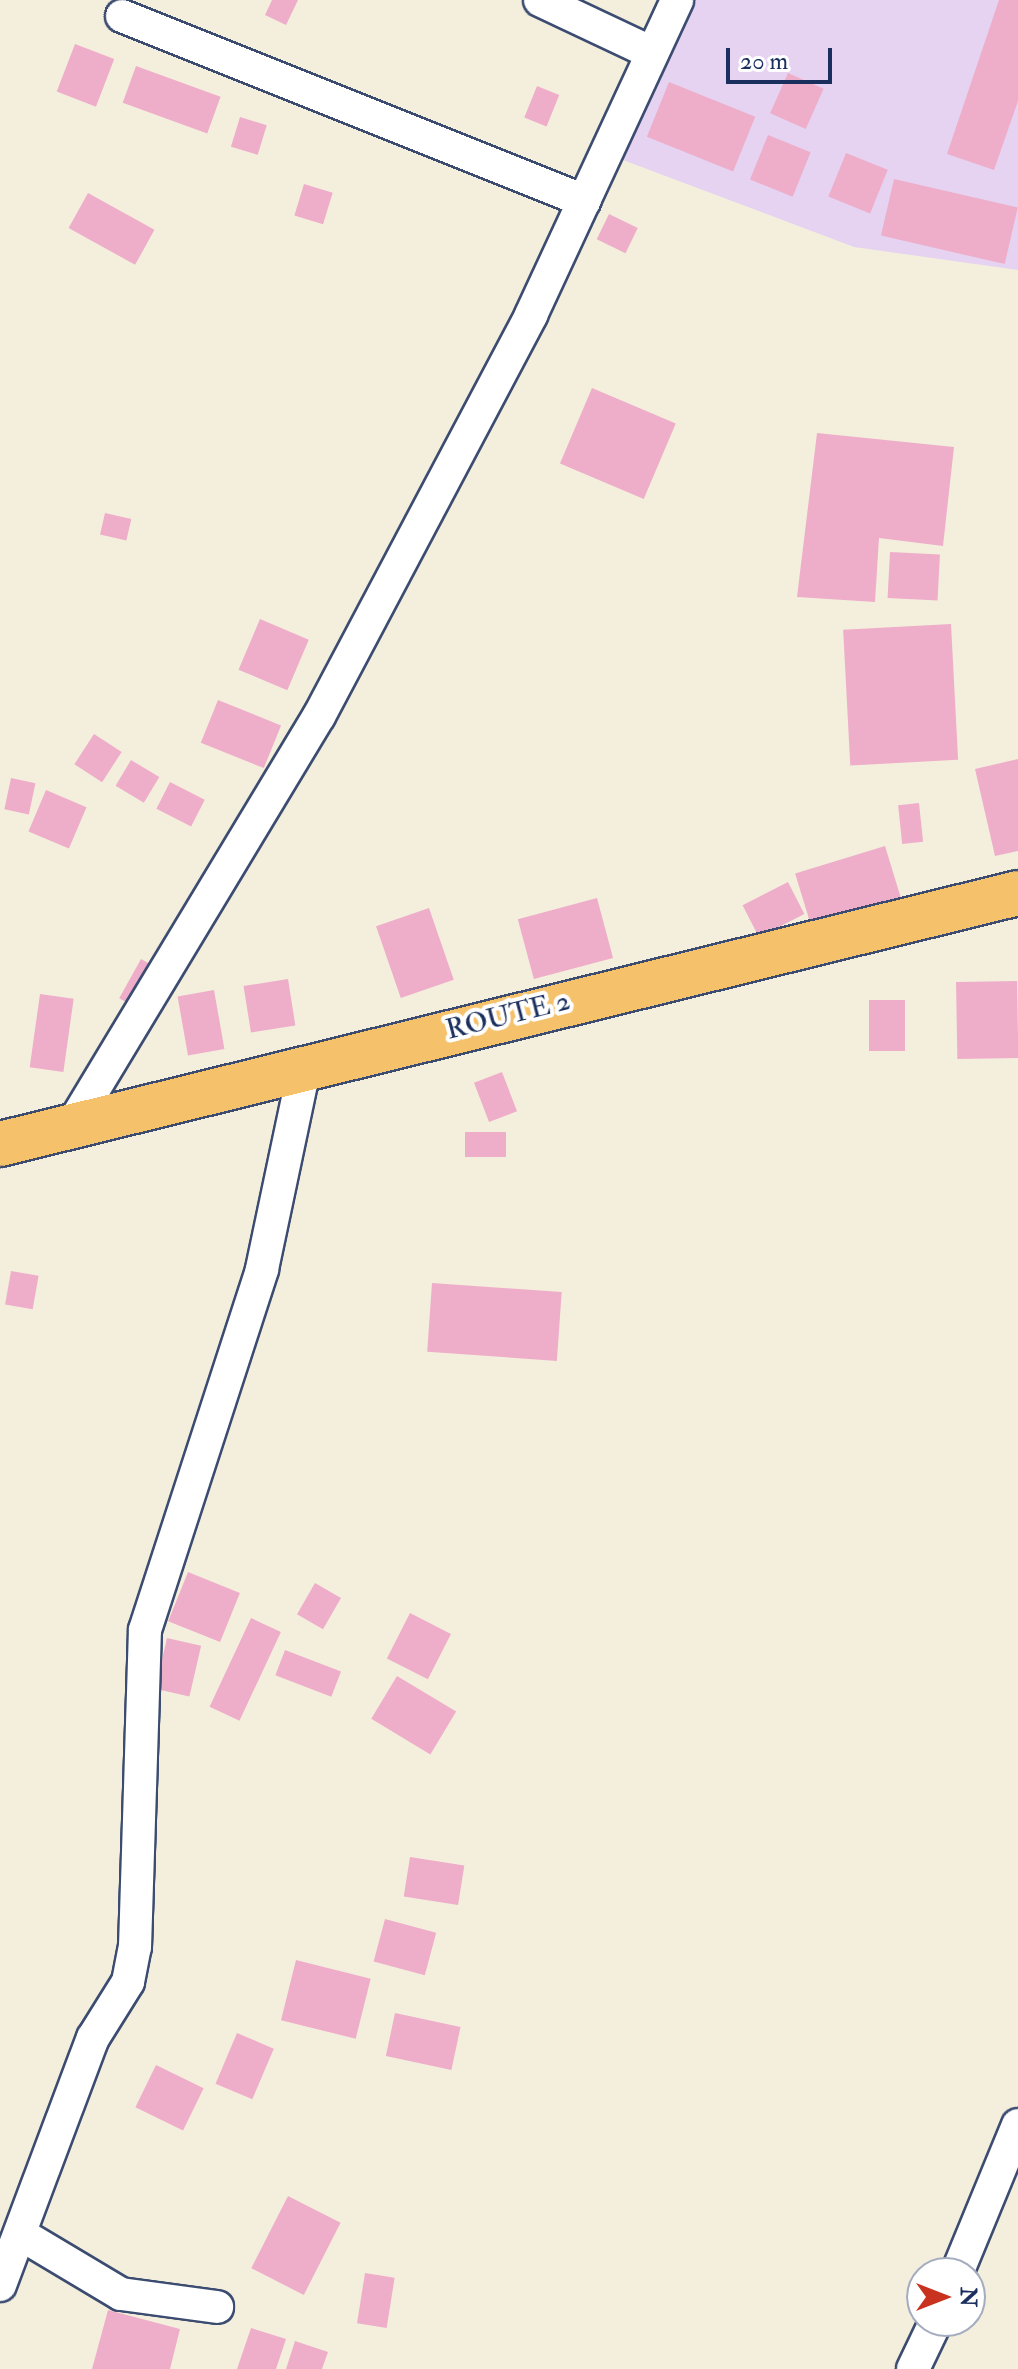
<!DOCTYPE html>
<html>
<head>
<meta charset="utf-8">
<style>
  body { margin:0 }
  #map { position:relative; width:1018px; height:2369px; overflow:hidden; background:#f4efdd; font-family:"IM FELL Double Pica",serif }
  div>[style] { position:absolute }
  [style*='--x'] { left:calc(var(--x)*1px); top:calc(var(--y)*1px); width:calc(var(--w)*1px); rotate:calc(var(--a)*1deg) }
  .built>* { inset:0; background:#e5d3f1 }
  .building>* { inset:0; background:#eeaeca; transform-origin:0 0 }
  .roads { filter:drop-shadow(2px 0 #3c4c71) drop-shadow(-2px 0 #3c4c71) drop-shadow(0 2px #3c4c71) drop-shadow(0 -2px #3c4c71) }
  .minor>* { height:32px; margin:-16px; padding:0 16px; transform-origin:16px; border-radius:16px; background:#fff }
  .trunk>* { height:44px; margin:-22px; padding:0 22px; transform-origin:22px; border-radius:22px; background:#f5c16b }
  span { translate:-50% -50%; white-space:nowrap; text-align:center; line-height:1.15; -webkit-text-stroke:8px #fff; paint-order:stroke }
  .street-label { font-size:28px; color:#1b2f5e }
  .north { position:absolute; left:906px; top:2257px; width:80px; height:80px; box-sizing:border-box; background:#fff; border:2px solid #a4acbf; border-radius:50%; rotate:90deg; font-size:22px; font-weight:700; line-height:32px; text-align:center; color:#1b2f5e }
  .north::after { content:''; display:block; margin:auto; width:28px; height:36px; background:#c8321e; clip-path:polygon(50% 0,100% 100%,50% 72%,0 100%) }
  .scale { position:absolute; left:726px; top:48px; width:106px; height:36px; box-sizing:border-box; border:4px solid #1b2f5e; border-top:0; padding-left:10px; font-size:24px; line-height:28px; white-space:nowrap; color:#1b2f5e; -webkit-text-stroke:6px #fff; paint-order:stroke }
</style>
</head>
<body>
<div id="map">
  <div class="built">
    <div style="clip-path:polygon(694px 0,1018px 0,1018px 270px,854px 247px,623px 160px)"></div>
  </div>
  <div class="building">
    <div style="clip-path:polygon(272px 0,298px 0,286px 25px,265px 15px)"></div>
    <div style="clip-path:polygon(999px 0,1018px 0,1018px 101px,994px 170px,947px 154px)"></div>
    <div style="left:75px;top:44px;width:42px;height:51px;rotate:21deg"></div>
    <div style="left:136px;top:66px;width:90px;height:39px;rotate:20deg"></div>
    <div style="left:788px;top:73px;width:39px;height:44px;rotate:24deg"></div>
    <div style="left:669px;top:82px;width:93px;height:59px;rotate:22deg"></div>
    <div style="left:537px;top:86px;width:24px;height:34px;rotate:22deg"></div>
    <div style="left:240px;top:117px;width:28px;height:31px;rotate:17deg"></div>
    <div style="left:768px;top:135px;width:46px;height:48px;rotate:22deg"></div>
    <div style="left:846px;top:153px;width:45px;height:47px;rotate:22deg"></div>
    <div style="left:894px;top:179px;width:127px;height:58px;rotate:13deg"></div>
    <div style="left:304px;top:184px;width:30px;height:33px;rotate:17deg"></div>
    <div style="left:88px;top:193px;width:76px;height:40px;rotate:29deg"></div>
    <div style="left:609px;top:214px;width:32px;height:28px;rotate:26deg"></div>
    <div style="left:592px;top:388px;width:91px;height:82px;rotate:23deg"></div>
    <div style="clip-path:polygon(817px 433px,954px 447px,943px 546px,879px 538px,875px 602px,797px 597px)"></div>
    <div style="left:105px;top:513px;width:27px;height:22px;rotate:13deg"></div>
    <div style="left:890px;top:552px;width:50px;height:46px;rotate:3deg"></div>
    <div style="left:260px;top:619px;width:53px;height:55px;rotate:23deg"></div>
    <div style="left:951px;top:624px;width:136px;height:108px;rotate:87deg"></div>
    <div style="left:218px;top:700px;width:68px;height:46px;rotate:22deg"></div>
    <div style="left:94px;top:734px;width:33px;height:36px;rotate:33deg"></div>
    <div style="clip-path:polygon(1018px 759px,1018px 851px,995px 856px,975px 769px)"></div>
    <div style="left:131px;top:760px;width:33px;height:30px;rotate:31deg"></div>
    <div style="left:11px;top:778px;width:25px;height:32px;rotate:12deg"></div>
    <div style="left:170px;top:782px;width:39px;height:30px;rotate:27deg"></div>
    <div style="left:46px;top:790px;width:44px;height:45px;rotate:23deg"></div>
    <div style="left:919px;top:803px;width:39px;height:21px;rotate:84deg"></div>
    <div style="left:885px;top:846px;width:58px;height:94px;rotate:73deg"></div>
    <div style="left:788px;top:882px;width:36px;height:51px;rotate:63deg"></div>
    <div style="left:597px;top:898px;width:62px;height:82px;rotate:75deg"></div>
    <div style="left:429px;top:908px;width:76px;height:56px;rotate:71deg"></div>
    <div style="left:141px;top:959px;width:23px;height:45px;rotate:29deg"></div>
    <div style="left:288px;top:979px;width:47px;height:45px;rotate:81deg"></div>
    <div style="left:1017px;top:981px;width:77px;height:61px;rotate:89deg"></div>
    <div style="left:214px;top:990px;width:60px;height:37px;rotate:80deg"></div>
    <div style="left:40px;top:994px;width:34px;height:74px;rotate:8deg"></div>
    <div style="left:905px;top:1000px;width:51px;height:36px;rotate:90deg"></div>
    <div style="left:502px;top:1072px;width:42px;height:30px;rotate:69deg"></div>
    <div style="left:465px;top:1132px;width:41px;height:25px"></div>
    <div style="left:11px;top:1271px;width:28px;height:34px;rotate:10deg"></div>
    <div style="left:432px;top:1283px;width:130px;height:69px;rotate:4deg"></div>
    <div style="left:188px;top:1572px;width:56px;height:53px;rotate:22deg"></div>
    <div style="left:315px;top:1583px;width:30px;height:36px;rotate:30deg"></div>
    <div style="left:410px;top:1613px;width:46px;height:51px;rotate:27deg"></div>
    <div style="left:251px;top:1618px;width:33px;height:98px;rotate:25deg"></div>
    <div style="left:167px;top:1638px;width:35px;height:52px;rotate:13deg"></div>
    <div style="left:285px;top:1650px;width:60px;height:27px;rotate:21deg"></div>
    <div style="left:397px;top:1676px;width:69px;height:50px;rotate:31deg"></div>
    <div style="left:410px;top:1857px;width:55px;height:40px;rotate:9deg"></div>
    <div style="left:385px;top:1919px;width:53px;height:44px;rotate:15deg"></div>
    <div style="left:296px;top:1960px;width:77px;height:62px;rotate:14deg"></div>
    <div style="left:395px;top:2013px;width:67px;height:44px;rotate:12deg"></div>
    <div style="left:237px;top:2033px;width:40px;height:55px;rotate:23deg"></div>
    <div style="left:156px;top:2065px;width:53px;height:47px;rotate:26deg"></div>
    <div style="left:288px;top:2196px;width:59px;height:81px;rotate:27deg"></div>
    <div style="left:365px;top:2273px;width:30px;height:51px;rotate:9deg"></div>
    <div style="clip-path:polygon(108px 2310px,180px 2329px,170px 2369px,92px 2369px)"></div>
    <div style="clip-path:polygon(251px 2328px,286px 2339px,276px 2369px,237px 2369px)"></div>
    <div style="clip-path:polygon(295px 2341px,328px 2352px,322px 2369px,286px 2369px)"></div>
  </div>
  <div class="roads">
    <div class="minor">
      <div style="--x:540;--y:0;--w:124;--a:25.3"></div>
      <div style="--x:122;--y:16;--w:498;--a:21.8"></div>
      <div style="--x:71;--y:1127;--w:480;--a:-58.9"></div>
      <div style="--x:319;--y:716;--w:454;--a:-62.1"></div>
      <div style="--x:531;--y:315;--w:347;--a:-65.1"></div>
      <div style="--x:22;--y:2235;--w:115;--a:30.8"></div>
      <div style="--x:121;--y:2294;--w:97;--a:7.7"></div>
      <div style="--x:957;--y:2273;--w:160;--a:-67.6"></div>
      <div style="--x:0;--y:2285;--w:264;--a:-69.4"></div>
      <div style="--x:93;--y:2038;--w:66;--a:-58"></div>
      <div style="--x:128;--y:1982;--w:36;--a:-79"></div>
      <div style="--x:135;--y:1947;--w:317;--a:-88.2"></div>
      <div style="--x:145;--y:1630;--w:379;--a:-72"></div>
      <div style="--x:262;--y:1269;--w:208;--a:-78.1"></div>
      <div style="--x:913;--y:2369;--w:53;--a:-64.4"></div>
    </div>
    <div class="trunk">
      <div style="--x:0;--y:1144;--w:1048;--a:-13.85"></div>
    </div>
  </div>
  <div class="street-label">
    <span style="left:508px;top:1016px;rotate:-14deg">ROUTE 2</span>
  </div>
  <div class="north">N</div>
  <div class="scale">20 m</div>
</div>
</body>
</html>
